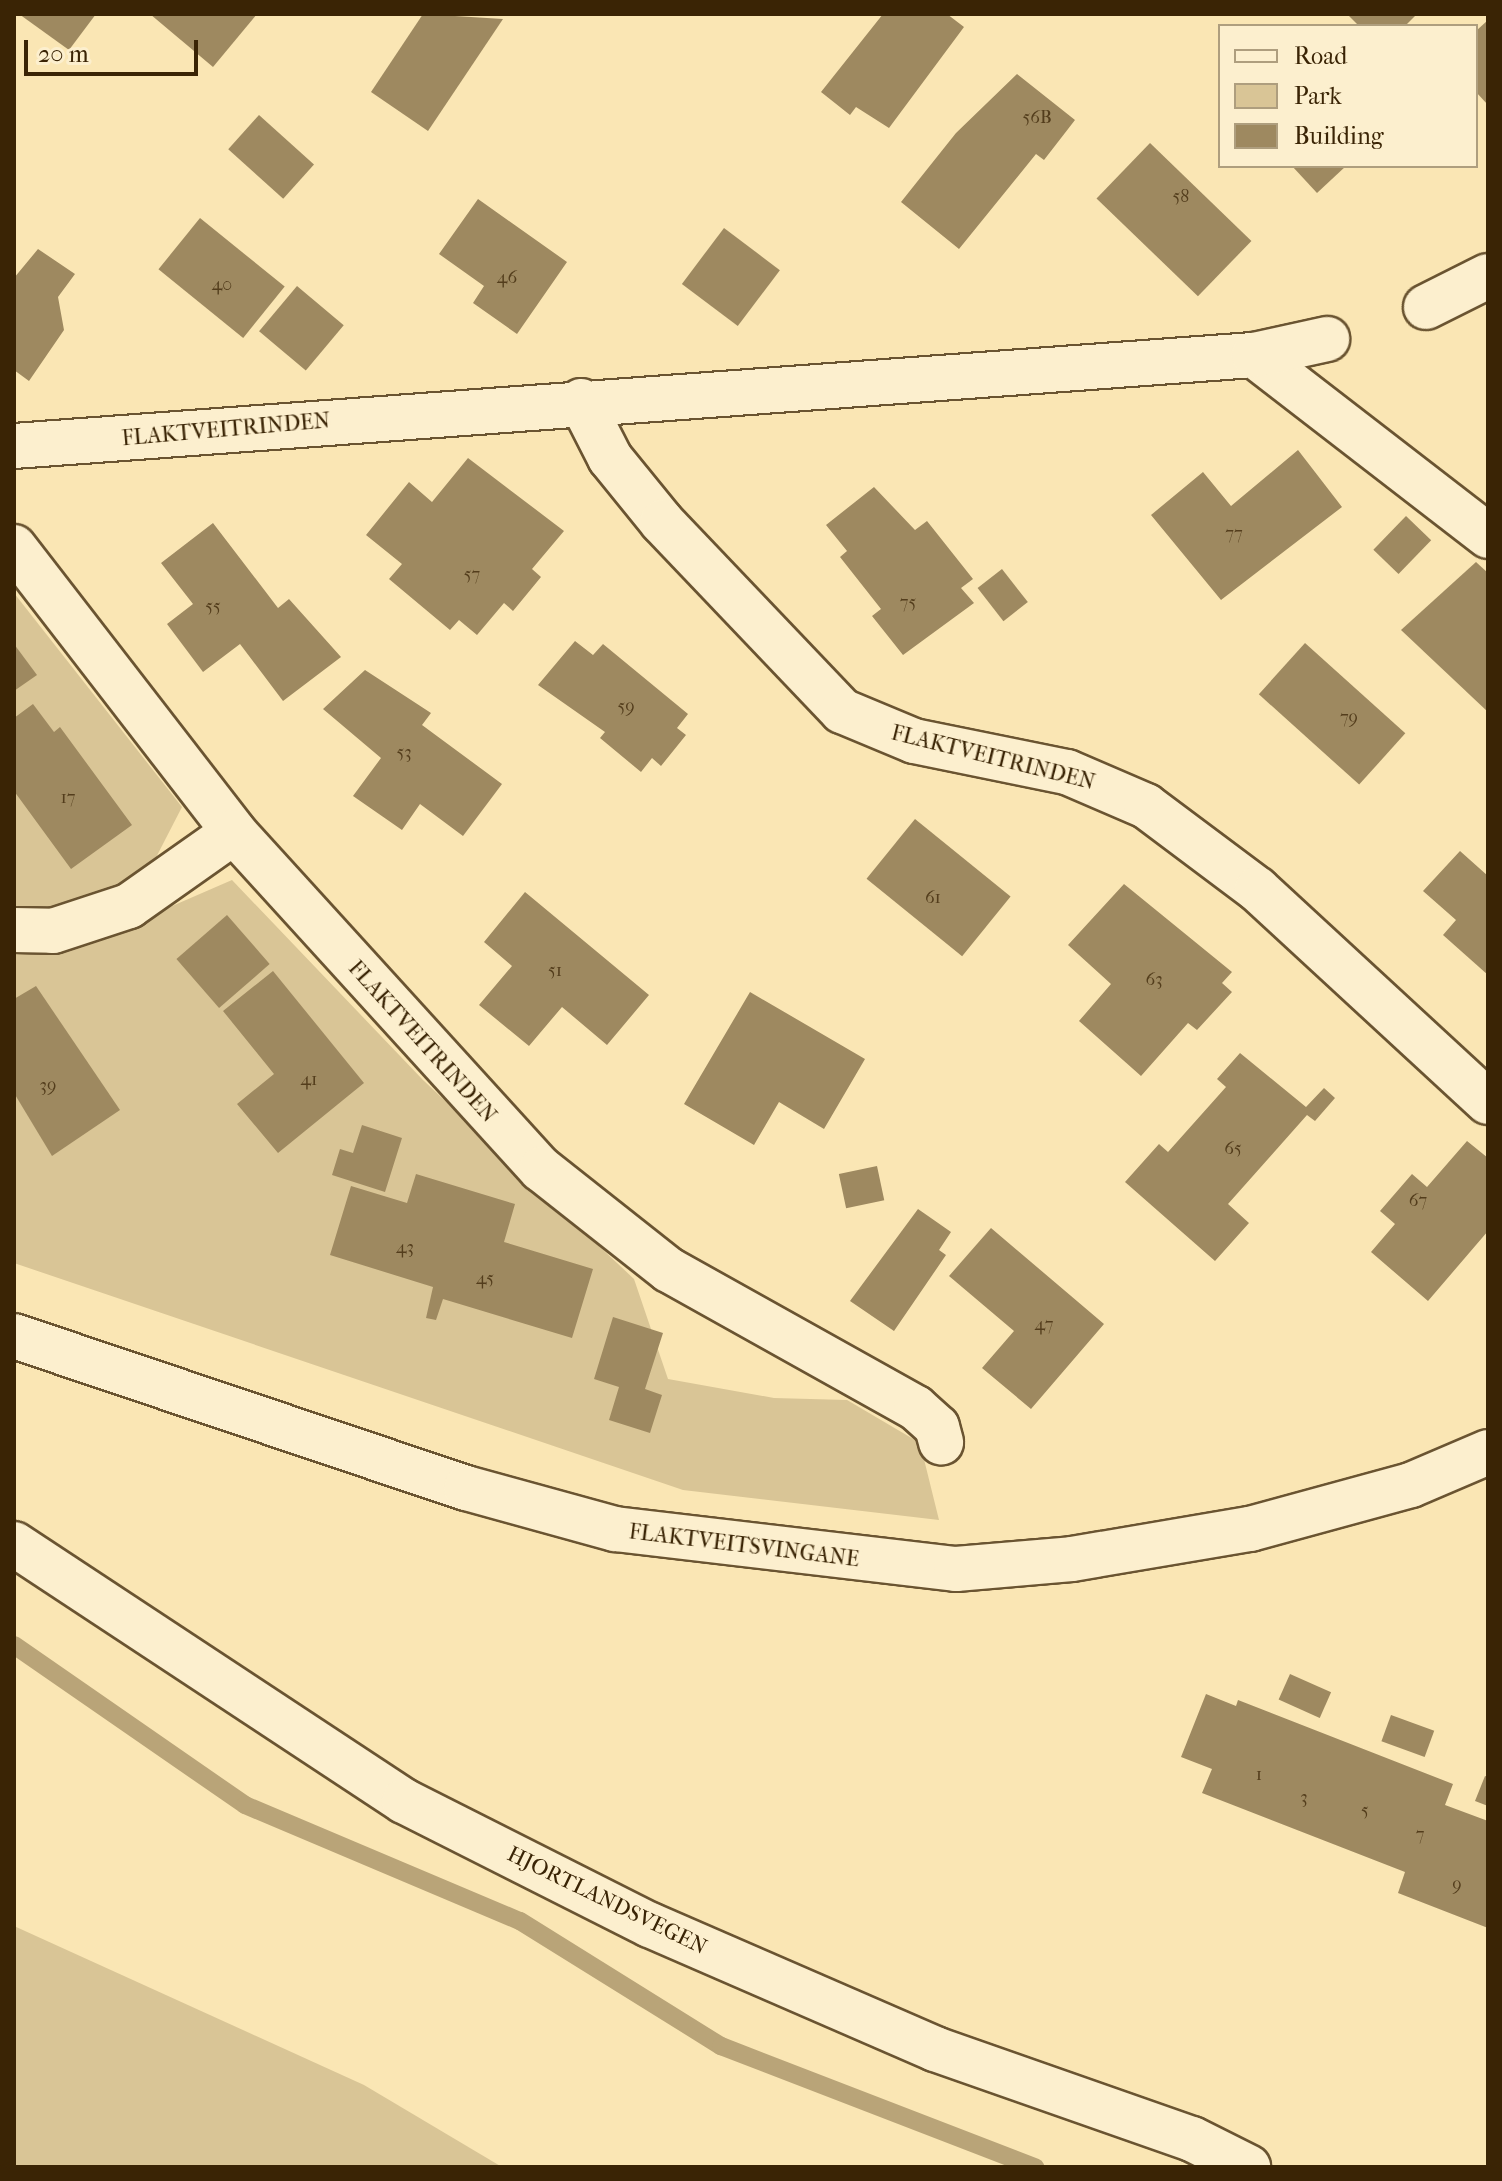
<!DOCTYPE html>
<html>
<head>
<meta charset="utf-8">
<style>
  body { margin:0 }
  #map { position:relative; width:1502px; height:2181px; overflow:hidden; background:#fae6b4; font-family:"IM FELL French Canon",serif }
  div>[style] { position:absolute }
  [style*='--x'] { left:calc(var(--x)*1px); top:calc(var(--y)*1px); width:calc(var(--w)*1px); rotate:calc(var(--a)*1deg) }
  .green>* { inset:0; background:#d9c596 }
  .stream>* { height:18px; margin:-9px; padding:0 9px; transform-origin:9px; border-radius:9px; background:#b9a478 }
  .building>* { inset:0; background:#9e8960; transform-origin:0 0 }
  .roads { filter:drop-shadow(2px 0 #6a5431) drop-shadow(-2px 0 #6a5431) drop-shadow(0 2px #6a5431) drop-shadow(0 -2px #6a5431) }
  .minor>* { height:44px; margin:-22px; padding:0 22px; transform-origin:22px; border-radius:22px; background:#fcefce }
  .tertiary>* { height:44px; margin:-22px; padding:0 22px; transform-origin:22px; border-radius:22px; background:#fcefce }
  .secondary>* { height:44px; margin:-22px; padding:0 22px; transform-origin:22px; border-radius:22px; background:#fcefce }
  span { translate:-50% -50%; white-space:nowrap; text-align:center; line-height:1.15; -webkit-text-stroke:6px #fcefce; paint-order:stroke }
  .number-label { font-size:18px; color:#533d1c }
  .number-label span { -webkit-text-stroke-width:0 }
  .street-label { font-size:22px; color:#3a2405 }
  .frame { position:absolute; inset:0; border:16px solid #3a2405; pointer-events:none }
  .legend { position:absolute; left:1218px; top:24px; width:260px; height:144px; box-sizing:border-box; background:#fcefce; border:2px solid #ae9e7e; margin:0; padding:10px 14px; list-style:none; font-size:24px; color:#3a2405 }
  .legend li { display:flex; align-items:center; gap:16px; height:40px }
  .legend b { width:40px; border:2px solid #ae9e7e }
  .scale { position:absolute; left:24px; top:40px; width:174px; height:36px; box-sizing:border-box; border:4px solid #3a2405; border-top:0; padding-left:10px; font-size:24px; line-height:28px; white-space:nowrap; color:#3a2405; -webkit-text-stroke:6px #fcefce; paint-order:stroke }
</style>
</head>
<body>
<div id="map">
  <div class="green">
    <div style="clip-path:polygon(14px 593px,182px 807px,148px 873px,50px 919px,14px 914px)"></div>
    <div style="clip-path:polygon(232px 880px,423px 1080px,634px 1279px,668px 1379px,774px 1398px,847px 1400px,920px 1443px,939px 1520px,683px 1490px,14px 1263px,14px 952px,87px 943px)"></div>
    <div style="clip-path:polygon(14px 1926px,364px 2085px,502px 2167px,14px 2167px)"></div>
  </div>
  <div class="stream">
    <div style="--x:14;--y:1645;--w:281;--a:34.7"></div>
    <div style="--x:245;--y:1805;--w:298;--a:22.9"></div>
    <div style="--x:520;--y:1921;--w:237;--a:31.9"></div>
    <div style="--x:721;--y:2046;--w:337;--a:21.1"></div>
  </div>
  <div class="building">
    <div style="clip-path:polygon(19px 14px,96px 14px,69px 50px)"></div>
    <div style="clip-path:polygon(150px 14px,257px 14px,213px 67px)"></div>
    <div style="clip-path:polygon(423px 14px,503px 19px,428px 131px,371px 92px)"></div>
    <div style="clip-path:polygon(883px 14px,947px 14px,964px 27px,889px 128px,856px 107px,850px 115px,821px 92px)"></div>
    <div style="clip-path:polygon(1347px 14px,1417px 14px,1405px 26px,1359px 26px)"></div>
    <div style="clip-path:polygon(1488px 20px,1488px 105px,1476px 92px,1476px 31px)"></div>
    <div style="clip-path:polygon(1017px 74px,1075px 120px,1044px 160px,1036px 154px,959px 249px,901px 202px,956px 133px)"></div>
    <div style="left:259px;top:115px;width:74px;height:46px;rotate:42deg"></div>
    <div style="left:1150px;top:143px;width:141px;height:77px;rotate:44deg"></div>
    <div style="clip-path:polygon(1292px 166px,1346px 166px,1317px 193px)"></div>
    <div style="clip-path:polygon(478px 199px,567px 262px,517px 334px,473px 303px,484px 286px,439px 254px)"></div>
    <div style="left:200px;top:218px;width:109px;height:66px;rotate:39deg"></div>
    <div style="left:724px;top:228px;width:70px;height:70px;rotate:37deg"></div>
    <div style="clip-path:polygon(38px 249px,75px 274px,58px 297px,64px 330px,29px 381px,14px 370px,14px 278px)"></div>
    <div style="left:297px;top:286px;width:61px;height:59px;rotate:40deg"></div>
    <div style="clip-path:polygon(1298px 450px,1342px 507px,1221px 600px,1151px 515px,1203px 472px,1231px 506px)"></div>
    <div style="clip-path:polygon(468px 458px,564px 531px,532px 569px,541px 577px,513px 611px,504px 603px,477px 635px,459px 620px,450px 630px,389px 579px,402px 564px,366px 535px,409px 482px,432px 502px)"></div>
    <div style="clip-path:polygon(874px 487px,915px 530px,927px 521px,973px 579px,961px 588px,974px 603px,903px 655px,872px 616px,881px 609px,840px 557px,847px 551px,826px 525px)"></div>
    <div style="left:1406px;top:516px;width:35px;height:47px;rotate:44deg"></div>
    <div style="clip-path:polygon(213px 523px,278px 608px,289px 599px,341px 657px,283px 701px,240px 644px,203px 672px,167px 624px,193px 604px,161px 563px)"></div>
    <div style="clip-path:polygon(1476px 562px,1488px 573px,1488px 712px,1401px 630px)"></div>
    <div style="left:1002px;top:569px;width:42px;height:31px;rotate:52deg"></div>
    <div style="clip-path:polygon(575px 641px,593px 655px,603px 644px,688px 714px,677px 728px,686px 735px,661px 766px,652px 758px,641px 772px,600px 738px,605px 732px,538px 685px)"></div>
    <div style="left:1305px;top:643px;width:135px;height:69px;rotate:42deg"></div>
    <div style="clip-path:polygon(14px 644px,37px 675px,14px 691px)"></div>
    <div style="clip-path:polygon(365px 670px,431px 713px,422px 725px,502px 784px,463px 836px,420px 804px,402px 830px,353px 796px,381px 758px,323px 709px)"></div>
    <div style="clip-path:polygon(33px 704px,54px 732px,60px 727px,132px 825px,71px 869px,14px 791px,14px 718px)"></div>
    <div style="left:915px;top:819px;width:123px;height:77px;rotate:39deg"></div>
    <div style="clip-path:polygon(1460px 851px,1488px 876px,1488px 975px,1443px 935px,1456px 920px,1423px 891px)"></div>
    <div style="clip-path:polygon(1124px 884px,1232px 972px,1222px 983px,1232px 992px,1197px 1030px,1188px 1023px,1141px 1076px,1079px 1021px,1111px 984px,1068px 945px)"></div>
    <div style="clip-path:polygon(525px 892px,649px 995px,607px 1045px,562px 1007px,529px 1046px,479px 1005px,512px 966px,484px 942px)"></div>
    <div style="left:227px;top:915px;width:65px;height:67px;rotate:49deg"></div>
    <div style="clip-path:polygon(273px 971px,364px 1083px,278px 1153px,237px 1104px,274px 1074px,223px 1011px)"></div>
    <div style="clip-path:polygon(36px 986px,120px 1110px,52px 1156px,14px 1093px,14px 999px)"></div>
    <div style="clip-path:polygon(750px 992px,865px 1059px,824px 1129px,779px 1102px,754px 1145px,684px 1104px)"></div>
    <div style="clip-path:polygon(1240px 1053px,1306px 1107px,1324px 1088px,1335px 1098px,1315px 1121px,1307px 1115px,1228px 1204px,1249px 1223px,1215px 1261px,1125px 1182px,1159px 1144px,1168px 1152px,1226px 1087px,1217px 1079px)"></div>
    <div style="clip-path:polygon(362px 1125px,402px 1138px,385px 1192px,332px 1175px,340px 1149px,353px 1153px)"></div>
    <div style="clip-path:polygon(1467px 1141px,1488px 1158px,1488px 1231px,1428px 1301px,1371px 1252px,1395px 1224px,1380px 1211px,1412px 1174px,1427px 1187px)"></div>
    <div style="left:877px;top:1166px;width:35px;height:39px;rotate:78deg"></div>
    <div style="clip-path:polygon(416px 1174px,515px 1204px,504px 1242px,593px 1269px,572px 1338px,443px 1299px,436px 1320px,426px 1318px,433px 1287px,330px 1255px,351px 1186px,407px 1203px)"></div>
    <div style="clip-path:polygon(918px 1209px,951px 1232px,939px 1250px,946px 1255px,894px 1331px,850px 1301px)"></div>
    <div style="clip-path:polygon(991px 1228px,1104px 1324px,1031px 1409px,982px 1368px,1014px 1331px,949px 1276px)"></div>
    <div style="clip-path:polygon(613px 1317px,663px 1333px,645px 1389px,662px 1395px,650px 1433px,609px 1420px,619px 1387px,594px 1379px)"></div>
    <div style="left:1290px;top:1674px;width:45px;height:28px;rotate:24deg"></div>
    <div style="clip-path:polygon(1206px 1694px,1236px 1706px,1238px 1700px,1453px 1784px,1445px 1805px,1488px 1821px,1488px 1928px,1398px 1893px,1405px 1872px,1202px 1793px,1212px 1769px,1181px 1757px)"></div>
    <div style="left:1391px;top:1715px;width:46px;height:28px;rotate:20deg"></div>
    <div style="clip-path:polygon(1485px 1776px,1488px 1777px,1488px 1806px,1475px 1801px)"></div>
  </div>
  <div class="roads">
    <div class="minor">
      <div style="--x:1426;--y:307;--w:69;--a:-26.6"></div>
      <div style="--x:1254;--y:355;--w:296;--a:37.7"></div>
      <div style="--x:581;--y:401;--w:64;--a:63"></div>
      <div style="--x:610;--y:458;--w:82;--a:50.9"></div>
      <div style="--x:662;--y:522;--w:261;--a:46.4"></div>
      <div style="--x:842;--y:711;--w:78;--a:22.6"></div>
      <div style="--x:914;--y:741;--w:156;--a:11.5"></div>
      <div style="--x:1067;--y:772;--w:86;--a:23.3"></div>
      <div style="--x:1146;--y:806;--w:139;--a:36.8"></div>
      <div style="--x:1257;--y:889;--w:314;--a:42.7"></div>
      <div style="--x:14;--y:446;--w:1243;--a:-4.2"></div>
      <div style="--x:1254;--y:355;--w:75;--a:-12.4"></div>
      <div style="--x:14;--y:547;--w:360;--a:52.3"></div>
      <div style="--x:234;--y:832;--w:456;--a:47.7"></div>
      <div style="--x:541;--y:1169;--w:163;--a:38.3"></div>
      <div style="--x:669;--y:1270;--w:283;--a:29.2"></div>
      <div style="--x:916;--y:1408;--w:28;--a:42"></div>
      <div style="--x:937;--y:1427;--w:16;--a:75"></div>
      <div style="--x:14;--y:930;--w:39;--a:1"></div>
      <div style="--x:53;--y:931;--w:80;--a:-18.2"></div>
      <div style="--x:129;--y:906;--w:128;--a:-35.2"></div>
    </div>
    <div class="tertiary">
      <div style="--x:14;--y:1544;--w:467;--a:33.4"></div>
      <div style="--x:404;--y:1801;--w:275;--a:26.8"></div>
      <div style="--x:650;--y:1925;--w:311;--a:23.5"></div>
      <div style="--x:935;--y:2049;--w:272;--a:19.3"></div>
      <div style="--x:1192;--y:2139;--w:63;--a:26.6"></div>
    </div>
    <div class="secondary">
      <div style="--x:14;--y:1336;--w:477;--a:18.6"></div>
      <div style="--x:466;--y:1488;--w:155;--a:15.4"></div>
      <div style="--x:615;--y:1529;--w:343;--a:6.7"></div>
      <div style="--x:956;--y:1569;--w:116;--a:-4.9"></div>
      <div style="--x:1072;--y:1559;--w:181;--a:-9.6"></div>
      <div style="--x:1250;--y:1529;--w:167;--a:-15.3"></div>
      <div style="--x:1411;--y:1485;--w:84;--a:-23.2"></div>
    </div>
  </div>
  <div class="number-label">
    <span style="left:1037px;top:118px">56B</span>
    <span style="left:1181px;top:197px">58</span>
    <span style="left:507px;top:278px">46</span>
    <span style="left:222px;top:285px">40</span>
    <span style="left:1234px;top:534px">77</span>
    <span style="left:472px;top:575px">57</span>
    <span style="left:908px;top:603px">75</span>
    <span style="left:213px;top:607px">55</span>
    <span style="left:626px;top:707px">59</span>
    <span style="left:1349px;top:718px">79</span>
    <span style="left:404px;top:753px">53</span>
    <span style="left:68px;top:798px">17</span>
    <span style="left:933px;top:898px">61</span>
    <span style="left:555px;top:971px">51</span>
    <span style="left:1154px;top:980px">63</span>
    <span style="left:309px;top:1080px">41</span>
    <span style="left:48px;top:1086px">39</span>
    <span style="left:1233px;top:1149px">65</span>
    <span style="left:1418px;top:1201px">67</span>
    <span style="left:405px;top:1248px">43</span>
    <span style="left:485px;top:1279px">45</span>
    <span style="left:1044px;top:1325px">47</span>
    <span style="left:1259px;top:1775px">1</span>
    <span style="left:1304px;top:1798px">3</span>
    <span style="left:1365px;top:1811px">5</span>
    <span style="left:1420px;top:1835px">7</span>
    <span style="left:1457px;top:1885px">9</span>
  </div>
  <div class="street-label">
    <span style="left:226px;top:430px;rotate:-5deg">FLAKTVEITRINDEN</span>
    <span style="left:993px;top:758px;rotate:14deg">FLAKTVEITRINDEN</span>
    <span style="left:422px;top:1042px;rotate:48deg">FLAKTVEITRINDEN</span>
    <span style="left:744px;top:1546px;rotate:7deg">FLAKTVEITSVINGANE</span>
    <span style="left:607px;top:1901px;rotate:26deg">HJORTLANDSVEGEN</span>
  </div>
  <div class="frame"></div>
  <ul class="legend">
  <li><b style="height:10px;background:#fcefce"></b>Road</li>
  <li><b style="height:22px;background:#d9c596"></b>Park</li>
  <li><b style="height:22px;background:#9e8960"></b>Building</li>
  </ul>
  <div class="scale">20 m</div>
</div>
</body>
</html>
